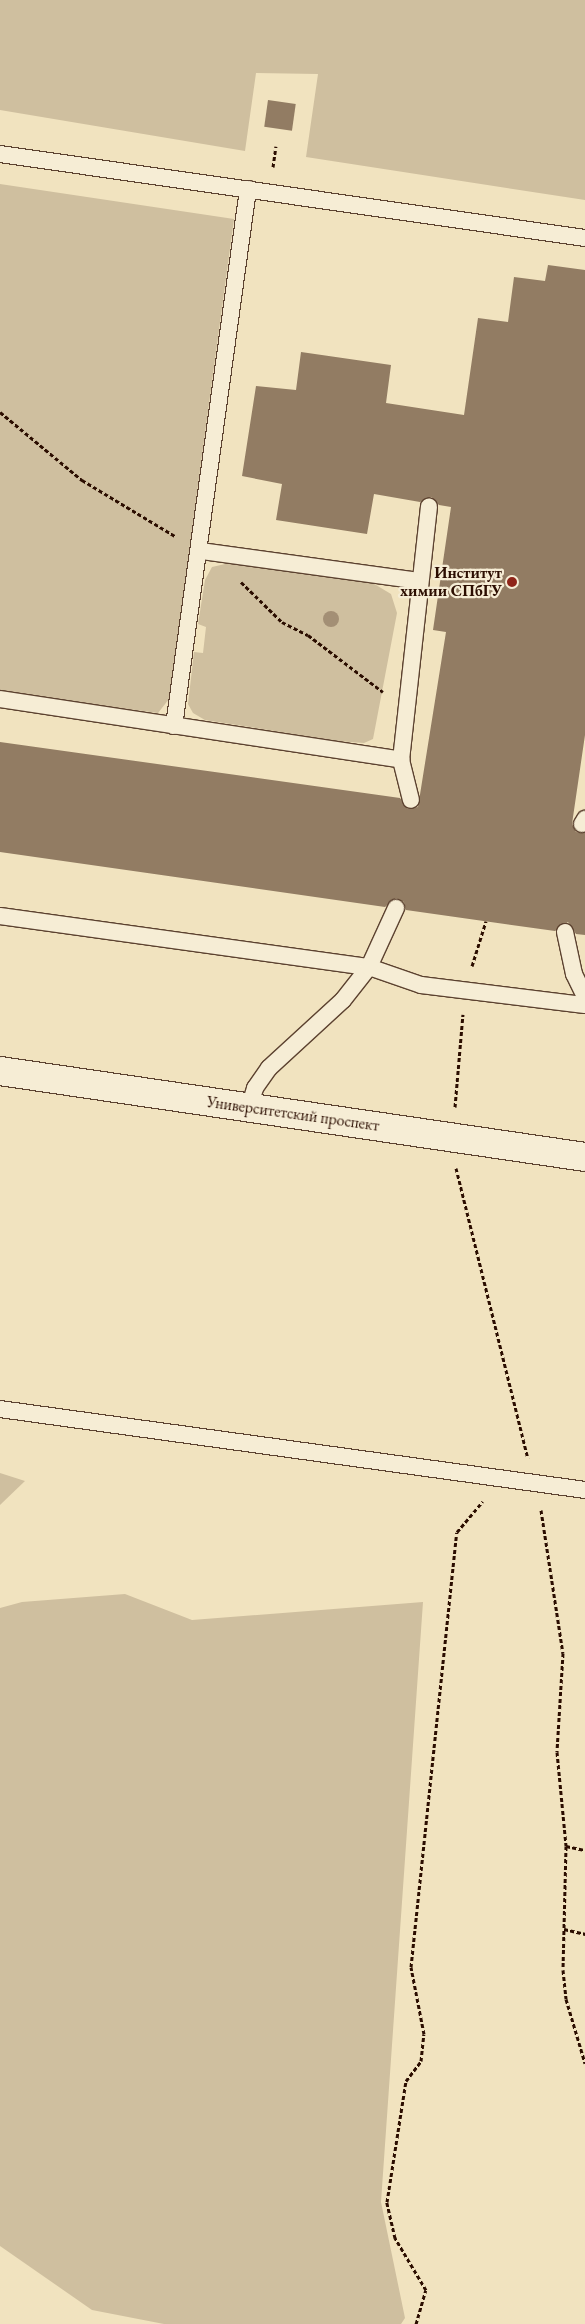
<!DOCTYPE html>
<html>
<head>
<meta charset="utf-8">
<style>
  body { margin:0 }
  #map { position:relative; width:585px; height:2324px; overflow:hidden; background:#f1e3bf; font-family:"EB Garamond",serif }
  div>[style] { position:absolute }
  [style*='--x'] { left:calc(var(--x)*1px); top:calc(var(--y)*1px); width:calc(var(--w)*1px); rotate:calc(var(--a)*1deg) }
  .green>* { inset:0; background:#cfbf9f }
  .building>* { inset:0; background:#927c63; transform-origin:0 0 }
  .path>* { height:3px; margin-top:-1.5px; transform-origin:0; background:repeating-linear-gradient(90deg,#2b0d00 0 4px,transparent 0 6.5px) }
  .roads { filter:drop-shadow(1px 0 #5c4230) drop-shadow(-1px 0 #5c4230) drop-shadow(0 1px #5c4230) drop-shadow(0 -1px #5c4230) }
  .service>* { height:16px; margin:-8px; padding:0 8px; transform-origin:8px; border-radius:8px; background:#f6edd5 }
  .minor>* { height:28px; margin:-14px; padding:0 14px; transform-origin:14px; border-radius:14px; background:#f6edd5 }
  .trees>* { width:16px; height:16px; margin:-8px; border-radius:50%; background:#a38f75 }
  .dots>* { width:14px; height:14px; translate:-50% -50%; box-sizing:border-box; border:2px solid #f6edd5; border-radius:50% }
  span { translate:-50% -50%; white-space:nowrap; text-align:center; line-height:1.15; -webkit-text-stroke:4.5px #f6edd5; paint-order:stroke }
  .poi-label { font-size:16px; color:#2b0d00; font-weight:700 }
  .right { translate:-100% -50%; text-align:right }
  .street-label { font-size:16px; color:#2b0d00 }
</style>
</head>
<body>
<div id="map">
  <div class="green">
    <div style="clip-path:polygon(0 0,585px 0,585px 200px,306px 157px,318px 74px,256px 73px,245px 151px,0 110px)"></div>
    <div style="clip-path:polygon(0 184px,234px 219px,169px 699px,158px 713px,0 692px)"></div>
    <div style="clip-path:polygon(234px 562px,371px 582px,391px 594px,397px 613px,373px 739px,364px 743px,337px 741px,205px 720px,193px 713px,188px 704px,194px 652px,203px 653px,206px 627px,198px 624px,205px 580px,212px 567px)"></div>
    <div style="clip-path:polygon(0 1473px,25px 1481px,0 1505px)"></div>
    <div style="clip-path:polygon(125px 1594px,192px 1620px,423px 1602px,381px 2202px,405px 2318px,401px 2324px,164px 2324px,92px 2310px,0 2246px,0 1608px,22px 1602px)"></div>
  </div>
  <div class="building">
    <div style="left:268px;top:100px;width:28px;height:27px;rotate:8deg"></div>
    <div style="clip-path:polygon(548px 265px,585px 270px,585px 735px,572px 824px,576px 832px,585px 833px,585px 935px,576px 934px,568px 922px,555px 931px,406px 910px,404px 902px,396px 898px,385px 907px,0 852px,0 742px,400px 798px,408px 809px,418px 807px,446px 632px,433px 630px,451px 507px,439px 505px,431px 497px,420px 502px,374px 494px,367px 534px,276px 520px,282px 484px,242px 476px,256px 386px,296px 390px,301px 352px,391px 365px,386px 403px,464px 415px,478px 318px,508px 322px,514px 277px,545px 281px)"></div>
  </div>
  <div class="path">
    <div style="--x:273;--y:167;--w:21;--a:-82"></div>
    <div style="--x:0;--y:412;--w:107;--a:39.7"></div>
    <div style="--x:82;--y:480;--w:109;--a:31.1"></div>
    <div style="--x:241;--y:582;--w:57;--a:44.3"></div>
    <div style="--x:282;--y:622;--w:29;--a:27"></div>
    <div style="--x:308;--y:635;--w:94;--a:37.2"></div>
    <div style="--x:472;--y:966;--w:47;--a:-72.7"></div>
    <div style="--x:455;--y:1107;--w:93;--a:-85.1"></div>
    <div style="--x:456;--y:1168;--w:299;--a:76.1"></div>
    <div style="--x:541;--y:1510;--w:145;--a:81.3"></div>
    <div style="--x:563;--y:1653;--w:99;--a:93.5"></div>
    <div style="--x:557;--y:1752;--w:94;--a:84.5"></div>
    <div style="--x:566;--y:1846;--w:124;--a:91.4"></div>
    <div style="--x:563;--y:1970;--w:29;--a:84"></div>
    <div style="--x:566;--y:1999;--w:67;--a:73.5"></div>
    <div style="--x:566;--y:1846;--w:19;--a:12"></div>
    <div style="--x:564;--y:1929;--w:22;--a:13"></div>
    <div style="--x:416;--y:2324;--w:35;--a:-74"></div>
    <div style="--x:426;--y:2290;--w:61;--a:-120.8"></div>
    <div style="--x:395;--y:2238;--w:37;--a:-103"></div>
    <div style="--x:387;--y:2202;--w:122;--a:-81.1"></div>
    <div style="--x:406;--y:2081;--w:25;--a:-53"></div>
    <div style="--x:421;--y:2061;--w:27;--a:-84"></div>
    <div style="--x:424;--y:2034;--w:68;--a:-101"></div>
    <div style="--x:411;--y:1967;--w:437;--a:-84"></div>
    <div style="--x:457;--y:1532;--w:40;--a:-50"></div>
  </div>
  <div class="roads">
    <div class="service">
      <div style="--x:0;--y:154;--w:591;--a:8.17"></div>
      <div style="--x:201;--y:551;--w:221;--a:7.8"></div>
      <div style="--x:0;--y:699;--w:406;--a:8.6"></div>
      <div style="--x:401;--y:760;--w:41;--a:76"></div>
      <div style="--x:174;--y:726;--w:542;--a:-82.15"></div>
      <div style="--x:401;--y:760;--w:255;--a:-83.7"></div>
      <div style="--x:582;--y:824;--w:6;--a:-59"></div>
      <div style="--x:0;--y:916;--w:373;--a:7.9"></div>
      <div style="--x:369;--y:967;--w:55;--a:19.1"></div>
      <div style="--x:421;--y:985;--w:165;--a:7"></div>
      <div style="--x:565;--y:932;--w:43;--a:77.9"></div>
      <div style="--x:574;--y:974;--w:25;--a:64"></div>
      <div style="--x:249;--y:1108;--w:21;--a:-73"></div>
      <div style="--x:255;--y:1088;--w:24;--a:-55"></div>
      <div style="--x:269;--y:1068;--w:100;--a:-42.6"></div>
      <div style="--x:343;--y:1000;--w:42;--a:-51.8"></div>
      <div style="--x:369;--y:967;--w:65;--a:-65.4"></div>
      <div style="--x:0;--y:1409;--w:591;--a:7.88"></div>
    </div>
    <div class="minor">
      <div style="--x:0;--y:1071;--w:591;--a:8.36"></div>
    </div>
  </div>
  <div class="trees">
    <div style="left:331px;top:619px"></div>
  </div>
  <div class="dots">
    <div style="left:512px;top:582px;background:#8f2418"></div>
  </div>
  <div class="poi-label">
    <span class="right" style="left:502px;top:582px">Институт<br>химии СПбГУ</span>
  </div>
  <div class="street-label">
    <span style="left:293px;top:1114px;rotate:8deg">Университетский проспект</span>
  </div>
</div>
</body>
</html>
